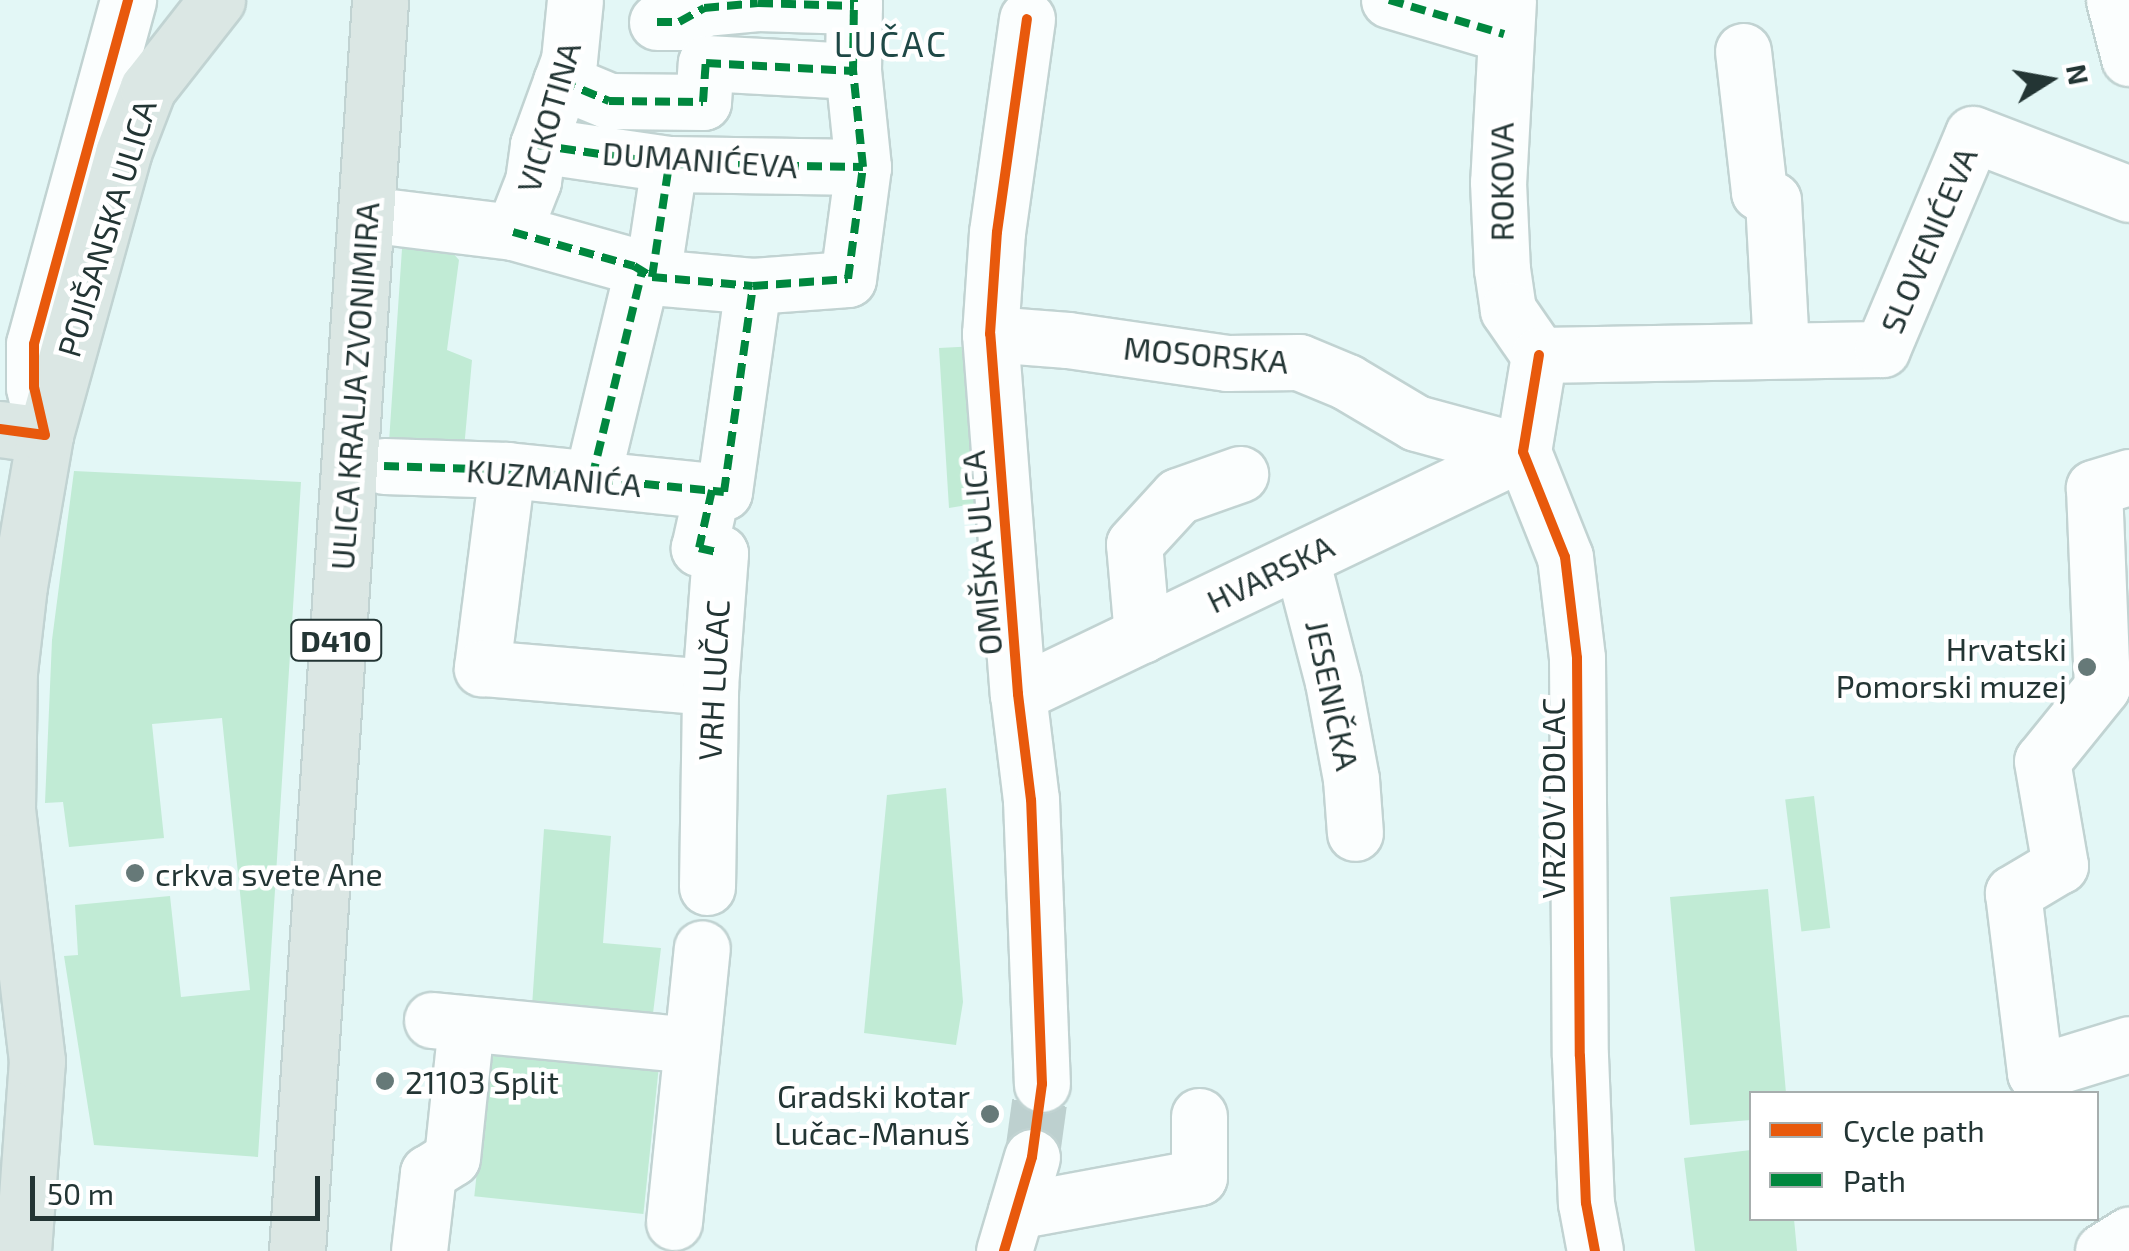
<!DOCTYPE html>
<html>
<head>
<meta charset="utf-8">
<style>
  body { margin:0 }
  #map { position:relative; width:2129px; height:1251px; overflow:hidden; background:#e3f7f6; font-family:"Exo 2",sans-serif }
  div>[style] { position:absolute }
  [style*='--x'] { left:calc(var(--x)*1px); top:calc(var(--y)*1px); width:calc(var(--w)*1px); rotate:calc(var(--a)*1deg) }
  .green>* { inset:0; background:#c1ebd5; transform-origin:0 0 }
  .minor-tunnel>* { height:55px; margin-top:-27.5px; transform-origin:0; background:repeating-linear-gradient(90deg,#bdd0cf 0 55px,transparent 0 83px) }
  .roads { filter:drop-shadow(2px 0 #c1d3d2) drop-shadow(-2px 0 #c1d3d2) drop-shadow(0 2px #c1d3d2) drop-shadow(0 -2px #c1d3d2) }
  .minor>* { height:55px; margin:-27.5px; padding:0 27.5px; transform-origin:27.5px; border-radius:27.5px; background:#fbfefe }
  .major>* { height:55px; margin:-27.5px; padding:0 27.5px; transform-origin:27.5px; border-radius:27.5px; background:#dbe7e4 }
  .quiet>* { height:8px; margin-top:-4px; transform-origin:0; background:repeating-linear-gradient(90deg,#00873e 0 15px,transparent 0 23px) }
  .cycleway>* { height:10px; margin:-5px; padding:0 5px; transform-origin:5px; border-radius:5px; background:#e8590c }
  .dots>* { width:28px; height:28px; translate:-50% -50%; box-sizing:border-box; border:5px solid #fff; border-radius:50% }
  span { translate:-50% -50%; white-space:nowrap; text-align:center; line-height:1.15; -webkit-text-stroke:9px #fff; paint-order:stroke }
  .shield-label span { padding:2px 8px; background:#fff; border:2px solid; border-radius:8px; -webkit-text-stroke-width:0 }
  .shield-label { font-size:30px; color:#233534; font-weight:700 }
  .street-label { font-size:32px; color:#233534 }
  .poi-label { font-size:32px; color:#233534 }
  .right { translate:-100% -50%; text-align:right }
  .left { translate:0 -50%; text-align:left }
  .neighbourhood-label { font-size:35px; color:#1f4846; letter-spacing:2.5px }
  .legend { position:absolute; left:1749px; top:1091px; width:350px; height:130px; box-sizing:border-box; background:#fff; border:2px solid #a7aeae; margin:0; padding:12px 18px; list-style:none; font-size:30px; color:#233534 }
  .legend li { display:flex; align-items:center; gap:20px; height:50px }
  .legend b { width:50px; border:2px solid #a7aeae }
  .north { position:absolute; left:1999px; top:30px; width:100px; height:100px; -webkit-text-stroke:8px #fff; paint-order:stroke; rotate:79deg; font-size:28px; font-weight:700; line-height:40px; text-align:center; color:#233534 }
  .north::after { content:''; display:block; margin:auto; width:35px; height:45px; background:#233534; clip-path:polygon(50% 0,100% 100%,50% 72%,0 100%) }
  .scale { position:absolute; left:30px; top:1176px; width:290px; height:45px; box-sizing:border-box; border:5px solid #233534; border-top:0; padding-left:12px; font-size:30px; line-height:35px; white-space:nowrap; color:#233534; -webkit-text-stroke:8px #fff; paint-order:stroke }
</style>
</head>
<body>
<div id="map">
  <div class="green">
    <div style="clip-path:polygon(403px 234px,437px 235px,459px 260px,447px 350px,472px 360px,464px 449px,389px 442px)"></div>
    <div style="clip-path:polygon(977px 346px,992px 501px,949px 508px,939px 348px)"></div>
    <div style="clip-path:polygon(74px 471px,301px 482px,258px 1157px,94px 1145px,64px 956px,78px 955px,75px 905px,170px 896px,181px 997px,250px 990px,222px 718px,152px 724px,164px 838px,69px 847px,63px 802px,45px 803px,52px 640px)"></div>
    <div style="clip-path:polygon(946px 788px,963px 1002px,956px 1045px,864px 1033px,887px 795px)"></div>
    <div style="left:1814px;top:796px;width:133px;height:29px;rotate:83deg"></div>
    <div style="clip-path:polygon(544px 829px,611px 836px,603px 943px,661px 948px,651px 1030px,531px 1021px)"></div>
    <div style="clip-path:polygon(1768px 889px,1786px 1093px,1752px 1094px,1751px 1120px,1690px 1125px,1670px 897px)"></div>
    <div style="left:490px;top:1047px;width:170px;height:150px;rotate:6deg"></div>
    <div style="clip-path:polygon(1751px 1150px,1752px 1218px,1794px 1219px,1797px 1251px,1695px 1251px,1684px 1158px)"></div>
  </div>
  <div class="minor-tunnel">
    <div style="--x:1032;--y:1157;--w:74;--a:-82.2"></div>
  </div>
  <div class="roads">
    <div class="minor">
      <div style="--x:1389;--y:0;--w:120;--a:16.5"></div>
      <div style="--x:1508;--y:0;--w:182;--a:93.1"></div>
      <div style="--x:1498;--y:182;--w:87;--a:87.4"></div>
      <div style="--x:1502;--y:269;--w:41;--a:81.7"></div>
      <div style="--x:1508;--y:310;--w:55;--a:55.4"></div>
      <div style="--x:2114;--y:0;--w:60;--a:75.5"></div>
      <div style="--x:1027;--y:19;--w:215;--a:98"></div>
      <div style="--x:997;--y:232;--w:102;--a:93.9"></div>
      <div style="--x:990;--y:334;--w:361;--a:85.6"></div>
      <div style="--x:1018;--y:694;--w:107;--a:83"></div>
      <div style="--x:1031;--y:800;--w:284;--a:87.8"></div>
      <div style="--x:657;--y:22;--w:22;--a:0"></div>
      <div style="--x:679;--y:22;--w:29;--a:-29"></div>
      <div style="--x:704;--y:8;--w:54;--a:-5.3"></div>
      <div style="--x:758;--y:3;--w:96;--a:1.8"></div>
      <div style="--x:1743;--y:51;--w:142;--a:83.5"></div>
      <div style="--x:1759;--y:192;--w:16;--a:30"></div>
      <div style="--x:1773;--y:200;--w:150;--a:86.9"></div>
      <div style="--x:561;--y:81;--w:52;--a:22.6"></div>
      <div style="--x:609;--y:101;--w:94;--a:0.6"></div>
      <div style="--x:703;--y:102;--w:39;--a:-86"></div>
      <div style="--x:706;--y:63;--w:147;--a:3.1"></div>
      <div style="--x:538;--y:145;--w:132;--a:8.3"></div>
      <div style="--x:669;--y:164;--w:194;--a:0.9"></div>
      <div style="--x:366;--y:214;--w:148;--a:7"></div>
      <div style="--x:513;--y:232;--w:126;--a:15.7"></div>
      <div style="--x:634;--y:266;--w:21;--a:31"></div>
      <div style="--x:652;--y:277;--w:101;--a:5.1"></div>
      <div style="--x:753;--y:286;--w:95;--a:-4.2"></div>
      <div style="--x:848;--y:279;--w:113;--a:-82.4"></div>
      <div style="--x:863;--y:167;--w:97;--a:-95.9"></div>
      <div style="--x:853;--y:71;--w:71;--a:-89.2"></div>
      <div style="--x:513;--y:232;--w:55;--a:-68.6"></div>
      <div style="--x:533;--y:181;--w:36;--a:-82"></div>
      <div style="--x:538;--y:145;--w:90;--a:-70"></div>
      <div style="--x:569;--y:60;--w:60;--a:-84.3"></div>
      <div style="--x:652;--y:277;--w:114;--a:-81.4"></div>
      <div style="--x:990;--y:334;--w:78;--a:4.4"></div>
      <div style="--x:1068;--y:340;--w:161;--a:8.2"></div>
      <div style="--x:1227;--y:363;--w:72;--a:-0.8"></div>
      <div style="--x:1299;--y:362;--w:52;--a:22.6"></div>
      <div style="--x:1347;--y:382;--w:80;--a:30.7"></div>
      <div style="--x:1416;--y:423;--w:111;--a:15.2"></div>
      <div style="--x:1539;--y:355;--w:98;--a:99.4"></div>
      <div style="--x:1523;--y:452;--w:113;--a:68.2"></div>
      <div style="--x:1565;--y:557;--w:102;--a:83.2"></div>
      <div style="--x:1577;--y:658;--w:398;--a:89.6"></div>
      <div style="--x:1580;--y:1056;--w:147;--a:87.7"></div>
      <div style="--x:1586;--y:1203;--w:49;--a:79.4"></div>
      <div style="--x:1539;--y:355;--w:343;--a:-1"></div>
      <div style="--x:1882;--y:349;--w:233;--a:-67.1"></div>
      <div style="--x:1973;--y:134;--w:167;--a:21"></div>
      <div style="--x:45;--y:435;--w:49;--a:-102.9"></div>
      <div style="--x:34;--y:387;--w:43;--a:-90"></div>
      <div style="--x:34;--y:344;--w:357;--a:-74.7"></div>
      <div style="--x:384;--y:466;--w:123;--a:1.9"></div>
      <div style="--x:507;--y:470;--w:218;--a:5.8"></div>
      <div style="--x:724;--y:492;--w:208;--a:-82"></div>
      <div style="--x:507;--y:470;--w:200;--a:97.2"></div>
      <div style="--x:482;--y:668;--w:229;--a:4.8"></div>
      <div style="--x:2129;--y:477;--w:37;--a:163"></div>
      <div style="--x:2094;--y:488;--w:199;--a:87.7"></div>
      <div style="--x:2102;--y:687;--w:95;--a:129"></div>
      <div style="--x:2042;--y:761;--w:106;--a:80.2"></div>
      <div style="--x:2060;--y:865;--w:55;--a:149.2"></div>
      <div style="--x:2013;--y:893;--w:181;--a:83"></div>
      <div style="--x:2035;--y:1073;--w:98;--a:-17.1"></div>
      <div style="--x:592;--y:478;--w:212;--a:-76.4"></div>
      <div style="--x:1301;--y:559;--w:127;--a:75.4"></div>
      <div style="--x:1333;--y:682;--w:99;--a:79.5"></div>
      <div style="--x:1351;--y:779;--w:54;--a:85.8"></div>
      <div style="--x:1142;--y:635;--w:91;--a:-95"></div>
      <div style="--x:1134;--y:544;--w:65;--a:-47.5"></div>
      <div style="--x:1178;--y:496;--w:66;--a:-19.5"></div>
      <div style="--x:1018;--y:694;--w:560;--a:-25.6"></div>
      <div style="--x:707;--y:887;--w:200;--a:-89.1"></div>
      <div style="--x:710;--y:687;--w:134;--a:-85.7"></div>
      <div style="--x:720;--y:553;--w:22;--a:-167"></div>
      <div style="--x:699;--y:548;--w:59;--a:-77.4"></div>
      <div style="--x:432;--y:1020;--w:261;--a:5.5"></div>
      <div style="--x:1016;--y:1211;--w:186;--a:-10.5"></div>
      <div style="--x:1199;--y:1177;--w:61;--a:-90"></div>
      <div style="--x:674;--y:1222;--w:275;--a:-84.2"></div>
      <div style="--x:419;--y:1251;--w:79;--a:-83.4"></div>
      <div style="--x:428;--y:1173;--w:28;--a:-32"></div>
      <div style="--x:452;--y:1158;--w:135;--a:-84"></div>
      <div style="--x:1004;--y:1251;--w:98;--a:-73.4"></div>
      <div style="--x:2103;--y:1251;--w:31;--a:-32"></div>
    </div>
    <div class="major">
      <div style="--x:0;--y:429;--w:45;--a:7.6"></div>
      <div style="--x:23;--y:1251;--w:191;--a:-85.8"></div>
      <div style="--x:37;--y:1061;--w:255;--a:-96.8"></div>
      <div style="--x:7;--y:808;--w:136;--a:-89.2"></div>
      <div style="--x:9;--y:672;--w:87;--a:-83.4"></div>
      <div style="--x:19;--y:586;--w:153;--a:-80.2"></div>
      <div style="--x:45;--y:435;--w:293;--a:-74.5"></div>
      <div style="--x:123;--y:153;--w:70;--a:-69"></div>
      <div style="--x:148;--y:88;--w:112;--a:-51.9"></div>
      <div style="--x:297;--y:1251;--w:1254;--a:-86.2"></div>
    </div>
  </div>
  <div class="quiet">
    <div style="--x:1389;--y:0;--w:120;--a:16.5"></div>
    <div style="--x:657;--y:22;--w:22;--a:0"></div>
    <div style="--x:679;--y:22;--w:29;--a:-29"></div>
    <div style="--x:704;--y:8;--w:54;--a:-5.3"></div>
    <div style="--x:758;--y:3;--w:96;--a:1.8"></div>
    <div style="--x:561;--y:81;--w:52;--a:22.6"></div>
    <div style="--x:609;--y:101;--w:94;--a:0.6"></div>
    <div style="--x:703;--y:102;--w:39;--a:-86"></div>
    <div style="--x:706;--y:63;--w:147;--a:3.1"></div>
    <div style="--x:538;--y:145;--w:132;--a:8.3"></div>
    <div style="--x:669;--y:164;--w:194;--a:0.9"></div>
    <div style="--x:513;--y:232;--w:126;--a:15.7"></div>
    <div style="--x:634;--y:266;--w:21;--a:31"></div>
    <div style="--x:652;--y:277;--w:101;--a:5.1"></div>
    <div style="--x:753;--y:286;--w:95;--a:-4.2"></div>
    <div style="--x:848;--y:279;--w:113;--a:-82.4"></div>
    <div style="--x:863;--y:167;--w:97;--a:-95.9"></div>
    <div style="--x:853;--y:71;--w:71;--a:-89.2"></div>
    <div style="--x:652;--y:277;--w:114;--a:-81.4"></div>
    <div style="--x:384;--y:466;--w:123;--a:1.9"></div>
    <div style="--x:507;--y:470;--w:218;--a:5.8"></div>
    <div style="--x:724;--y:492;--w:208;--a:-82"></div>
    <div style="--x:592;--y:478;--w:212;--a:-76.4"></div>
    <div style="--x:712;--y:490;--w:59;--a:102.6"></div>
    <div style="--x:699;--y:548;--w:22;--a:13"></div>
  </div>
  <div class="cycleway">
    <div style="--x:1539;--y:355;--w:98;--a:99.4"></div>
    <div style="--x:1523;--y:452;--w:113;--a:68.2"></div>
    <div style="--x:1565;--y:557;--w:102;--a:83.2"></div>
    <div style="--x:1577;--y:658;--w:398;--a:89.6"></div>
    <div style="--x:1580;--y:1056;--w:147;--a:87.7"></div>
    <div style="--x:1586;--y:1203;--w:49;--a:79.4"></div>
    <div style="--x:0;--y:429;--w:45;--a:7.6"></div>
    <div style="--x:45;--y:435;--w:49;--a:-102.9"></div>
    <div style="--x:34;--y:387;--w:43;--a:-90"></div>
    <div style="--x:34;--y:344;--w:357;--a:-74.7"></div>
    <div style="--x:1004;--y:1251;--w:98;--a:-73.4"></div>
    <div style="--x:1032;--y:1157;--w:74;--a:-82.2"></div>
    <div style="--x:1042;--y:1084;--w:284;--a:-92.2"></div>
    <div style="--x:1031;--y:800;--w:107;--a:-97"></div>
    <div style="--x:1018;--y:694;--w:361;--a:-94.4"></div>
    <div style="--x:990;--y:334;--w:102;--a:-86.1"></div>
    <div style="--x:997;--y:232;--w:215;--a:-82"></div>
  </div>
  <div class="dots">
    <div style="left:2087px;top:667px;background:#667978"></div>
    <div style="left:135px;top:873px;background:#667978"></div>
    <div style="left:385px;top:1081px;background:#667978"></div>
    <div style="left:990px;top:1114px;background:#667978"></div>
  </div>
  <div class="shield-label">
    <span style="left:336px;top:640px">D410</span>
  </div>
  <div class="street-label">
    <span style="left:548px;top:117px;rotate:-74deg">VICKOTINA</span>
    <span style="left:700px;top:159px;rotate:4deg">DUMANIĆEVA</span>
    <span style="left:1501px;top:182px;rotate:-90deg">ROKOVA</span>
    <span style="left:106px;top:228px;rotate:-73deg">POJIŠANSKA ULICA</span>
    <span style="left:1928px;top:240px;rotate:-67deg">SLOVENIĆEVA</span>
    <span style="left:1206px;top:354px;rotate:5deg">MOSORSKA</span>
    <span style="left:354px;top:386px;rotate:-86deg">ULICA KRALJA ZVONIMIRA</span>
    <span style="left:554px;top:477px;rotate:5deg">KUZMANIĆA</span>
    <span style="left:981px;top:553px;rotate:-95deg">OMIŠKA ULICA</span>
    <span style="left:1270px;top:573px;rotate:-26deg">HVARSKA</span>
    <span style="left:713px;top:680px;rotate:-87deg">VRH LUČAC</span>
    <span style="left:1333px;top:695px;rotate:78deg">JESENIČKA</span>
    <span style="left:1552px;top:798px;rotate:-90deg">VRZOV DOLAC</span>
  </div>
  <div class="poi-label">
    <span class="right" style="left:2067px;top:667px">Hrvatski<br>Pomorski muzej</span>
    <span class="left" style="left:155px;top:873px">crkva svete Ane</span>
    <span class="left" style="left:405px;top:1081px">21103 Split</span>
    <span class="right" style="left:970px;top:1114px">Gradski kotar<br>Lučac-Manuš</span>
  </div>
  <div class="neighbourhood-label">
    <span style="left:891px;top:43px">LUČAC</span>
  </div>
  <ul class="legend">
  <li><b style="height:12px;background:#e8590c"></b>Cycle path</li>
  <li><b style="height:12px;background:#00873e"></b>Path</li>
  </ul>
  <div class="north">N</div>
  <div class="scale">50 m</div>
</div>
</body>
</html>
